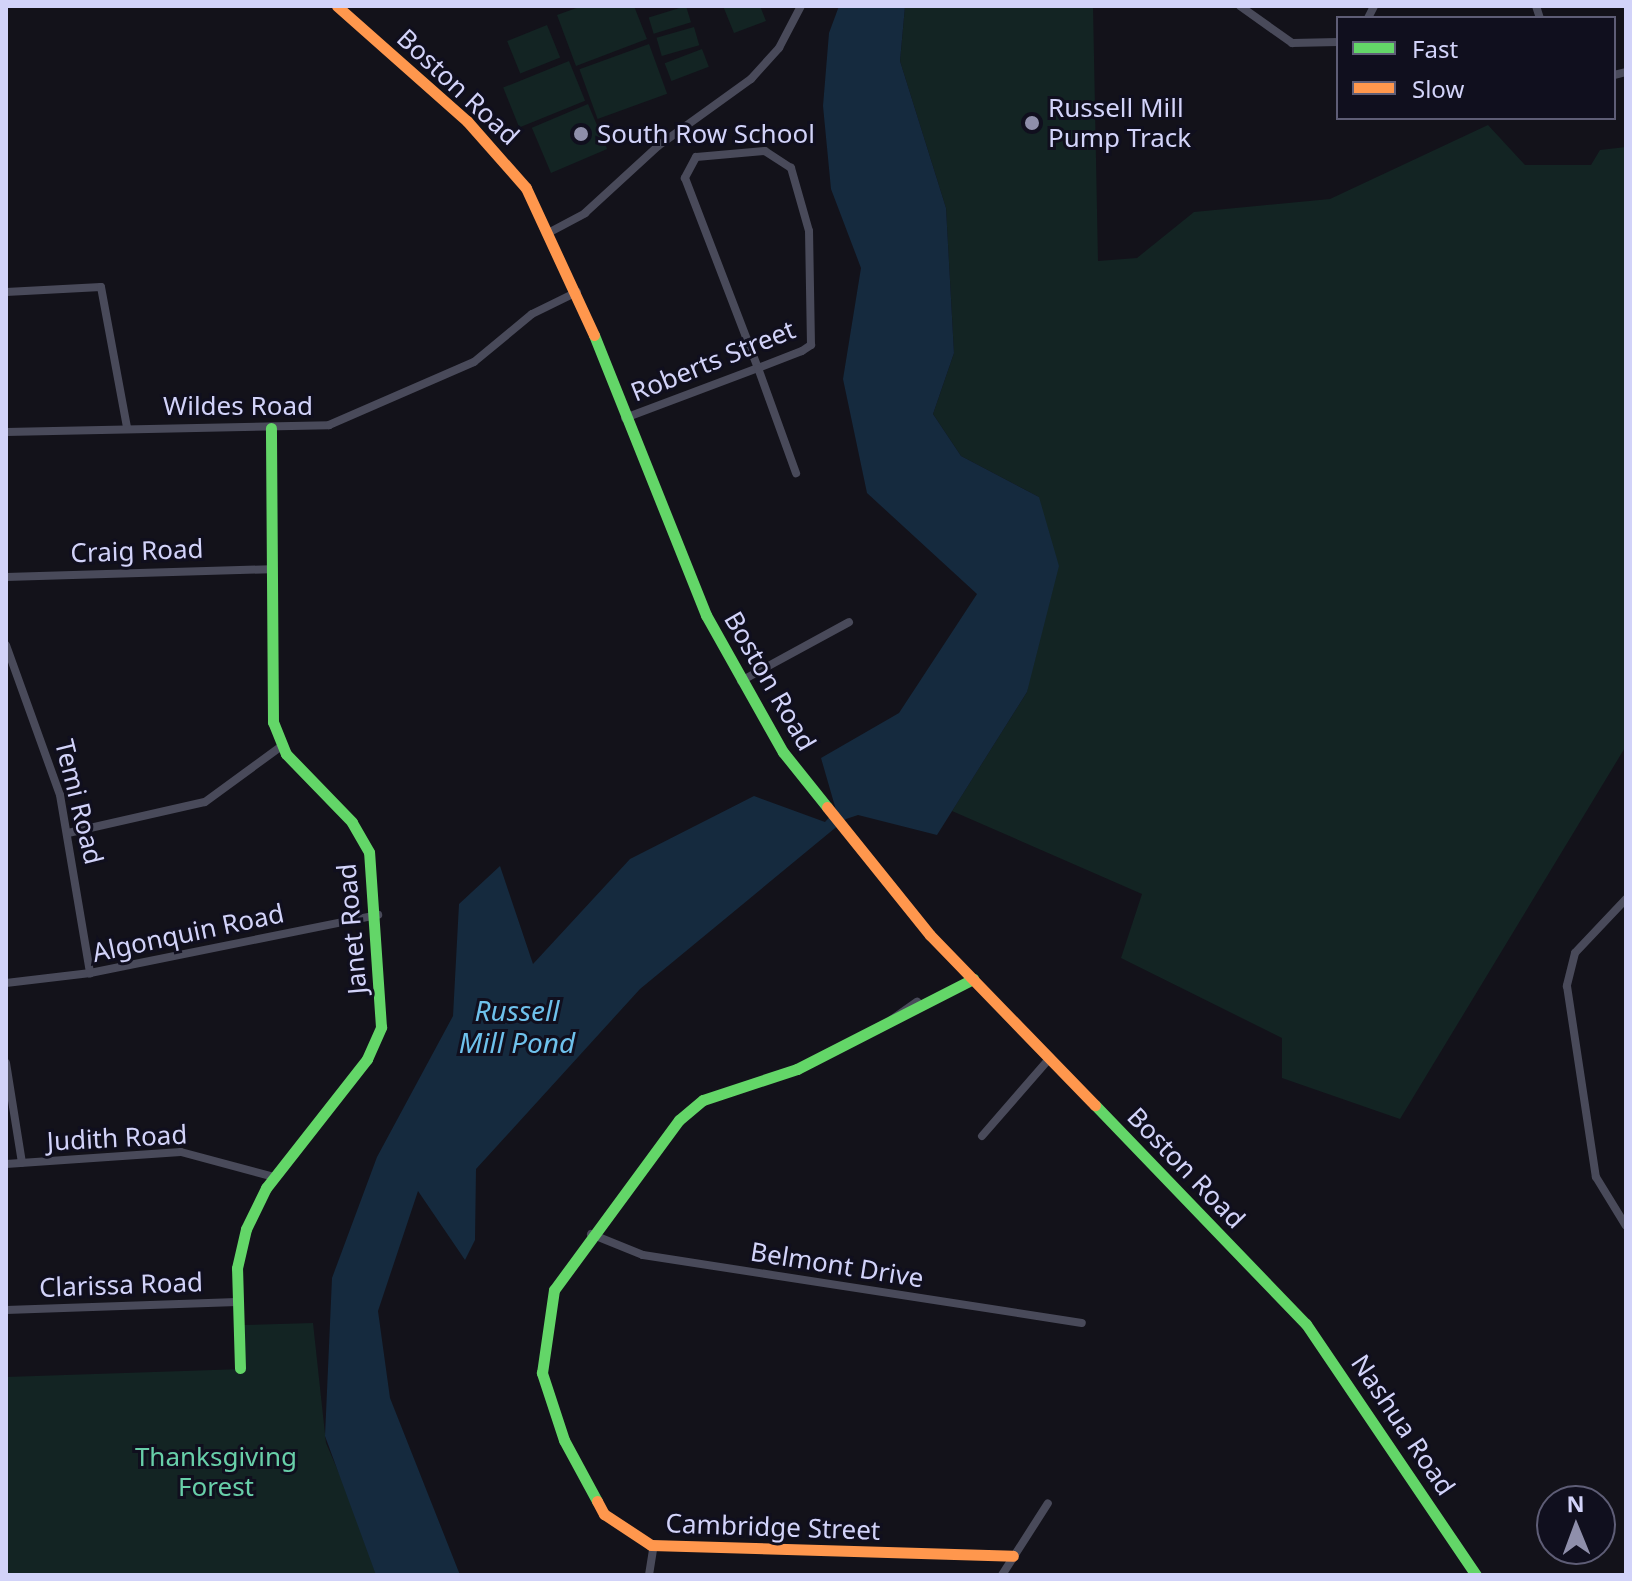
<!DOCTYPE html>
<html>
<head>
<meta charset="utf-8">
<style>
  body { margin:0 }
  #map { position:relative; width:1632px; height:1581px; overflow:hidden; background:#13121a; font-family:"Noto Sans",sans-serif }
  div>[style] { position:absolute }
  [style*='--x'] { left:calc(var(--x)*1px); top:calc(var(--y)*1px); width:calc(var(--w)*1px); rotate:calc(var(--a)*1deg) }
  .green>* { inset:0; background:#132423; transform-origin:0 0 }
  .water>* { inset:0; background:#152a3e }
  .street>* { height:8px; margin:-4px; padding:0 4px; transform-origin:4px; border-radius:4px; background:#494a5a }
  .fast>* { height:11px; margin:-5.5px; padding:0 5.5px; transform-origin:5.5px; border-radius:5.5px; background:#63d668 }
  .slow>* { height:11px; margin:-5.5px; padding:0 5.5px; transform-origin:5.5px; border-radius:5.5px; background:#ff974d }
  .dots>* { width:22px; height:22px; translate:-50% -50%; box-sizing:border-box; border:4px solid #100f1e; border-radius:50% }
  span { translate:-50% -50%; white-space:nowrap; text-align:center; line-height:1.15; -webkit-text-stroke:6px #100f1e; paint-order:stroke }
  .street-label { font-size:26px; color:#d2d3f9 }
  .poi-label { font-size:26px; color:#d2d3f9 }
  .left { translate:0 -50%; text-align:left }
  .park-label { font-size:26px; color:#68cfa9 }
  .water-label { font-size:28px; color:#6ec1ec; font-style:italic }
  .frame { position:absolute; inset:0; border:8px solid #d2d3f9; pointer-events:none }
  .legend { position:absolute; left:1336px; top:16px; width:280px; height:104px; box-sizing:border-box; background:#100f1e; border:2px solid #5e5d76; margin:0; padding:10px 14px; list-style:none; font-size:24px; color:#d2d3f9 }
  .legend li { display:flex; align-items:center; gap:16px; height:40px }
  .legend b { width:40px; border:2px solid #5e5d76 }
  .north { position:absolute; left:1536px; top:1485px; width:80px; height:80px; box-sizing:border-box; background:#100f1e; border:2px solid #5e5d76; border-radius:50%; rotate:359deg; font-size:22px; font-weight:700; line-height:32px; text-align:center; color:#d2d3f9 }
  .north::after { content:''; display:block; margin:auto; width:28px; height:36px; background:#8f8fab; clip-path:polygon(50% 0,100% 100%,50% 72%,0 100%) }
</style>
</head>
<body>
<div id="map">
  <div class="green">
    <div style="clip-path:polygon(582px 6px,634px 6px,647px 39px,576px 66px,557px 15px)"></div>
    <div style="left:686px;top:6px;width:17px;height:39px;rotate:73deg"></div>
    <div style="clip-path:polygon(723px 6px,760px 6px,766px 21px,734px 33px)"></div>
    <div style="clip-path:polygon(905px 6px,1093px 6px,1098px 261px,1137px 258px,1194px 212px,1330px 199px,1488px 125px,1525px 165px,1591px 165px,1600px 150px,1626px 147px,1626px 746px,1400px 1119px,1282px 1078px,1282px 1038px,1121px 958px,1142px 894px,952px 811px,1027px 692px,1039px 497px,961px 456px,933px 414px,954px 353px,946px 208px,900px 61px)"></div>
    <div style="left:547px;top:25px;width:35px;height:43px;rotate:68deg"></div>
    <div style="left:694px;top:27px;width:19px;height:39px;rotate:74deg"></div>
    <div style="left:649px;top:44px;width:53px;height:74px;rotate:70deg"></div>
    <div style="left:702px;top:49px;width:19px;height:40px;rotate:69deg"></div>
    <div style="left:569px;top:61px;width:43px;height:71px;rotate:68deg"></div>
    <div style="left:588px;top:104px;width:49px;height:61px;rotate:67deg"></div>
    <div style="clip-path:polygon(313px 1323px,326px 1443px,383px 1575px,6px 1575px,6px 1377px,243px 1369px,243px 1325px)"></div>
  </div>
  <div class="water">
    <div style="clip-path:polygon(839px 6px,905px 6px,900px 61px,946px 208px,954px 353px,933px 414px,961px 456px,1039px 497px,1059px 566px,1027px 692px,937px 835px,858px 815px,846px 819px,640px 989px,476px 1169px,475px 1240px,465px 1260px,418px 1191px,378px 1311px,390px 1398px,460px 1575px,376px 1575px,325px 1436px,332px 1278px,377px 1157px,453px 1016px,459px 904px,500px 866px,533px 964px,630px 859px,754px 796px,825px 822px,836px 810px,821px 758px,899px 713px,977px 594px,867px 493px,843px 379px,861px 268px,831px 189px,823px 106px,829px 33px)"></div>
  </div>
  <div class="street">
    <div style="--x:1240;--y:6;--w:64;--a:35.4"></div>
    <div style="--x:1292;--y:43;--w:46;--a:-1.2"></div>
    <div style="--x:1536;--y:6;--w:13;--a:72"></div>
    <div style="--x:1368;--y:18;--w:13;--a:-63"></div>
    <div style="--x:1614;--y:75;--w:12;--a:-14"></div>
    <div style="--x:550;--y:232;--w:40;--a:-28"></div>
    <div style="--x:585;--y:213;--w:99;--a:-42.5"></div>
    <div style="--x:658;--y:146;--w:115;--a:-35.8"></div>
    <div style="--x:751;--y:79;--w:42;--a:-47.9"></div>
    <div style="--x:779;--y:48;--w:47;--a:-62.4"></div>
    <div style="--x:6;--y:292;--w:95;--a:-3"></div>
    <div style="--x:101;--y:287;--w:142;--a:79.5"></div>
    <div style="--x:625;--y:418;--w:142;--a:-20.6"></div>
    <div style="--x:758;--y:368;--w:47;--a:-21.1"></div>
    <div style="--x:802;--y:351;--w:11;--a:-34"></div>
    <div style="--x:811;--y:345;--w:114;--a:-91"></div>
    <div style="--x:809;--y:231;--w:66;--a:-105.9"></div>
    <div style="--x:791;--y:168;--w:31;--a:-147"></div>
    <div style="--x:765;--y:151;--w:69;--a:175"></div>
    <div style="--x:696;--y:157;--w:24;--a:118"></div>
    <div style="--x:685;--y:178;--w:204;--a:69"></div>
    <div style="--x:758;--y:368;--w:112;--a:70.1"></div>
    <div style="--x:6;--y:432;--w:323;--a:-1.2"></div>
    <div style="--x:329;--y:425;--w:158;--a:-23.5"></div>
    <div style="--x:474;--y:362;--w:75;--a:-39.6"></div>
    <div style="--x:532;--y:314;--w:50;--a:-26.1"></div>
    <div style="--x:6;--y:577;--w:264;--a:-1.7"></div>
    <div style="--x:6;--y:645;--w:159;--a:70.2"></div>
    <div style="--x:60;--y:795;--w:181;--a:80.4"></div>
    <div style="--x:741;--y:681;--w:123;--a:-28.6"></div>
    <div style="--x:68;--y:833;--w:140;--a:-12.8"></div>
    <div style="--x:205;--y:802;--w:97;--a:-36.2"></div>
    <div style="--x:1626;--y:899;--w:74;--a:133.4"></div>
    <div style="--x:1575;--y:953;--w:34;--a:104"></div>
    <div style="--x:1567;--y:986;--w:193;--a:81.4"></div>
    <div style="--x:1596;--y:1177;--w:57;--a:58.5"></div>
    <div style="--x:6;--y:983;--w:85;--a:-6.8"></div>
    <div style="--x:90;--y:973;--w:294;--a:-11.4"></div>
    <div style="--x:891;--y:1020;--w:32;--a:-35"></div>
    <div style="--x:6;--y:1063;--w:101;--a:80.9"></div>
    <div style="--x:982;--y:1136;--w:102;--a:-49"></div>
    <div style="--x:6;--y:1164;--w:175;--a:-3.9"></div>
    <div style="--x:181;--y:1152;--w:96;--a:15"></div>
    <div style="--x:591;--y:1234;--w:56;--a:22"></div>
    <div style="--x:643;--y:1255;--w:444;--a:8.8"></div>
    <div style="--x:6;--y:1310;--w:231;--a:-2"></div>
    <div style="--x:649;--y:1575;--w:30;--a:-81"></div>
    <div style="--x:1002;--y:1575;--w:85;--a:-57.4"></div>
  </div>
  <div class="fast">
    <div style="--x:594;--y:335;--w:302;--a:68.2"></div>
    <div style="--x:706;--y:615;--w:157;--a:60.7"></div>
    <div style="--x:783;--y:752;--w:70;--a:51.3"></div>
    <div style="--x:1095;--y:1105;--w:304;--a:46.1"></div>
    <div style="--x:1306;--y:1324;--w:303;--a:55.9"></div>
    <div style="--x:240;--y:1368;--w:100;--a:-91.7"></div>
    <div style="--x:237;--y:1268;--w:40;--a:-77"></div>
    <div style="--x:246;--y:1229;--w:46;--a:-64"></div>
    <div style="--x:266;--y:1188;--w:164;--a:-51.9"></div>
    <div style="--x:367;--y:1059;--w:35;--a:-66"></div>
    <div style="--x:381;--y:1027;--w:175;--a:-93.9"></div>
    <div style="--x:369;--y:852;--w:34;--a:-120"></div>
    <div style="--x:352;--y:822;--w:95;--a:-134.1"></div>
    <div style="--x:286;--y:754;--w:35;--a:-112"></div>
    <div style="--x:273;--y:722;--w:294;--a:-90.4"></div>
    <div style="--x:597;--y:1501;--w:69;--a:-118.4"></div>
    <div style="--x:564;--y:1440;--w:71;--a:-108.2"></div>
    <div style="--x:542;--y:1373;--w:84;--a:-81.8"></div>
    <div style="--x:554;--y:1290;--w:211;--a:-53.7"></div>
    <div style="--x:679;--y:1120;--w:31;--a:-40"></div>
    <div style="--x:703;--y:1100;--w:99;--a:-18.3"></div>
    <div style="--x:797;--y:1069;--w:198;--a:-27.1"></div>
  </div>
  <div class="slow">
    <div style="--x:337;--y:6;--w:174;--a:41.5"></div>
    <div style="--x:467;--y:121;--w:89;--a:48.6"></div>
    <div style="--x:526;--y:188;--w:162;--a:65.2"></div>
    <div style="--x:827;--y:807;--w:164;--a:51.2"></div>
    <div style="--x:930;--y:935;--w:237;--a:45.9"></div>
    <div style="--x:597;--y:1501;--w:15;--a:62"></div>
    <div style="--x:604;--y:1514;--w:56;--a:33.4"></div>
    <div style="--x:651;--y:1545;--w:362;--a:1.7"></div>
  </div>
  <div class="dots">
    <div style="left:1032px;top:123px;background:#8f8fab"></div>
    <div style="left:581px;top:134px;background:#8f8fab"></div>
  </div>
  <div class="street-label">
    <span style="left:458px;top:87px;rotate:43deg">Boston Road</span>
    <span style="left:713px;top:361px;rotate:-22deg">Roberts Street</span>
    <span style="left:238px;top:406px">Wildes Road</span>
    <span style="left:137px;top:551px;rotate:-2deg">Craig Road</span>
    <span style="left:770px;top:681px;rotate:60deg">Boston Road</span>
    <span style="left:79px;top:802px;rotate:76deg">Temi Road</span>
    <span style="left:352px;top:929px;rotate:-95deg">Janet Road</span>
    <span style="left:188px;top:933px;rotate:-12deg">Algonquin Road</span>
    <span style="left:117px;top:1138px;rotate:-3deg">Judith Road</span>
    <span style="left:1186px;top:1168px;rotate:46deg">Boston Road</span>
    <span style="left:837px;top:1265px;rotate:9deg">Belmont Drive</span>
    <span style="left:121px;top:1285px;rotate:-2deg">Clarissa Road</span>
    <span style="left:1403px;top:1425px;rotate:56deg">Nashua Road</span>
    <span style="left:773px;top:1527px;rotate:2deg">Cambridge Street</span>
  </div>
  <div class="poi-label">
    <span class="left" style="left:1048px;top:123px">Russell Mill<br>Pump Track</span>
    <span class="left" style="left:597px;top:134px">South Row School</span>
  </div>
  <div class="park-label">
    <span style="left:216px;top:1472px">Thanksgiving<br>Forest</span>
  </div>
  <div class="water-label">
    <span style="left:517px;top:1026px">Russell<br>Mill Pond</span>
  </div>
  <div class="frame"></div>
  <ul class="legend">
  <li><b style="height:10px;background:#63d668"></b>Fast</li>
  <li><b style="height:10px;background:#ff974d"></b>Slow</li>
  </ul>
  <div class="north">N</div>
</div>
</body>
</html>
